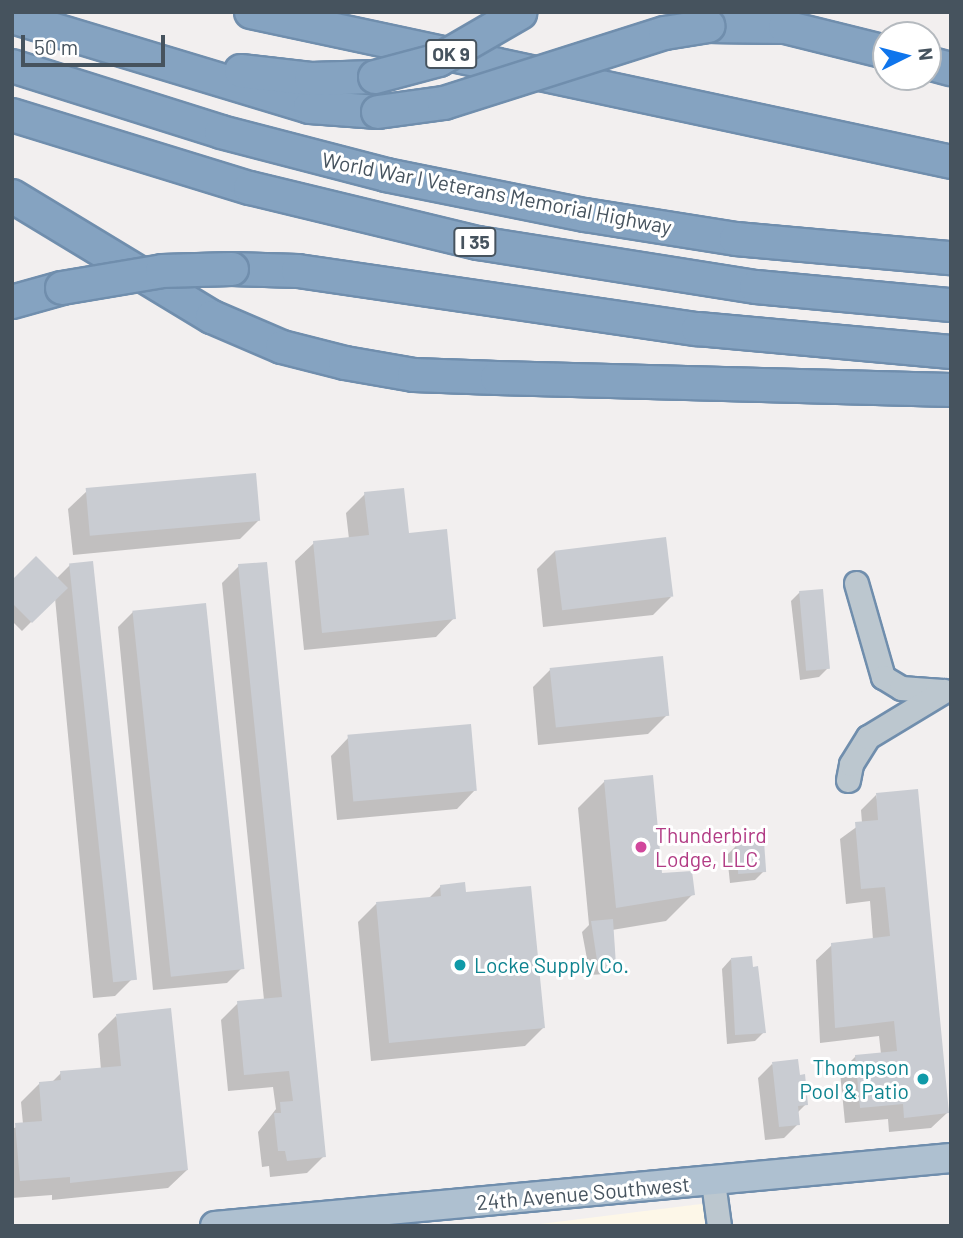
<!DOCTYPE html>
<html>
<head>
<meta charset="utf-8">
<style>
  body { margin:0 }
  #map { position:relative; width:963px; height:1238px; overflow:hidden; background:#f2efef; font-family:Barlow,sans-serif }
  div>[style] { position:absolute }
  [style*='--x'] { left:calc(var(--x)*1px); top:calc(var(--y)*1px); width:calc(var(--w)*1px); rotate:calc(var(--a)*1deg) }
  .commercial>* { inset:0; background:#fdf7e8 }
  .shadow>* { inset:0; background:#0003 }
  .building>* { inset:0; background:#c9ccd2; transform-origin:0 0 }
  .roads { filter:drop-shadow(2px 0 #708ead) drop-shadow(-2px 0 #708ead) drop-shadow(0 2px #708ead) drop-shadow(0 -2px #708ead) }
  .minor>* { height:23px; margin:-11.5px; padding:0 11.5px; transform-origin:11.5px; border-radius:11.5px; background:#bcc7cf }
  .major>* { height:28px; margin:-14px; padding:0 14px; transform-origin:14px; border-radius:14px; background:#aec0d0 }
  .highway>* { height:32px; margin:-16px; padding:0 16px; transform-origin:16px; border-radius:16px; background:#85a3c1 }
  .bridges { filter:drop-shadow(2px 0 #708ead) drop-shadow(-2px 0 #708ead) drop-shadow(0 2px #708ead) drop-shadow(0 -2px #708ead) }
  .highway-bridge>* { height:32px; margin:-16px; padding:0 16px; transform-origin:16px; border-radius:16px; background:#85a3c1 }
  .dots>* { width:19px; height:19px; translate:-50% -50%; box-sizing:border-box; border:4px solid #fff; border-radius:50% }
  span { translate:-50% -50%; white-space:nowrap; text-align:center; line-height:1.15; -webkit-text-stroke:6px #fff; paint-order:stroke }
  .shield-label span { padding:2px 5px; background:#fff; border:2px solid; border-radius:5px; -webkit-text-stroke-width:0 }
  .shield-label { font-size:19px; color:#46535e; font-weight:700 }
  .street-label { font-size:21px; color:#46535e }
  .hotel-label { font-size:21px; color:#b23c85 }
  .left { translate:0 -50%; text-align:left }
  .culture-label { font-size:21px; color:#0d838f }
  .right { translate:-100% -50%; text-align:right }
  .frame { position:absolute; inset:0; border:14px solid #46535e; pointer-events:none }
  .north { position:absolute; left:872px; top:21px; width:70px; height:70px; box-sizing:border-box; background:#fff; border:2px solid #b5babf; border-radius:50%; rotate:84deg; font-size:19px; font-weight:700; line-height:28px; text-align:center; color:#46535e }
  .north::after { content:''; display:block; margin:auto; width:24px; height:32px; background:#0f75ec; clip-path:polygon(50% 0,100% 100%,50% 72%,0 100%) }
  .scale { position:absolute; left:21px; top:35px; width:144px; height:32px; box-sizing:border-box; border:4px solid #46535e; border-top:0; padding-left:9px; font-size:21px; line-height:24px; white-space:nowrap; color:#46535e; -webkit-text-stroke:5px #fff; paint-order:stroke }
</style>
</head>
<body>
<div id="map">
  <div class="commercial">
    <div style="clip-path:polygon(709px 1203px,711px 1226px,524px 1226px)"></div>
  </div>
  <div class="shadow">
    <div style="clip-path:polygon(87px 491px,259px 520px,240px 539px,73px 555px,68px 509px)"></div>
    <div style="clip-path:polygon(365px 494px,407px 535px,454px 618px,436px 637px,304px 650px,295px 561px,314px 543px,349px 539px,346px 513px)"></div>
    <div style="clip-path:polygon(555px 551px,671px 597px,653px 615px,543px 627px,537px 569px)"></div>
    <div style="clip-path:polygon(70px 565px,132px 979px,115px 996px,93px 998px,55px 598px,22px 631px,12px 621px,12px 582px,56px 579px)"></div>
    <div style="clip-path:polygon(239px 566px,324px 1156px,307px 1173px,270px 1177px,269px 1166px,262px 1167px,258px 1132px,276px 1109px,273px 1087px,228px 1091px,221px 1020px,238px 1003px,264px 1000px,222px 583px)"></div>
    <div style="clip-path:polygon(800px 592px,828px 668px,819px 677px,800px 680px,791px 601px)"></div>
    <div style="clip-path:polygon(133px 612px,242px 968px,227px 983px,153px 990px,118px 627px)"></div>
    <div style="clip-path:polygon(551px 669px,667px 715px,648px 734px,538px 745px,533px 687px)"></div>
    <div style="clip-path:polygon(349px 737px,475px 790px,457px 809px,337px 820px,331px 756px)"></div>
    <div style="clip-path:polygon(605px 781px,661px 875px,693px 894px,666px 921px,612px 930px,615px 965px,605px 974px,590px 975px,582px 932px,589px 925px,578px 808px)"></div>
    <div style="clip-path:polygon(876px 795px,947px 1113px,931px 1128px,889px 1132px,888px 1119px,845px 1123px,840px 1072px,856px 1056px,881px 1054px,879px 1036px,820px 1043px,816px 960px,832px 945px,873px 940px,870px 901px,846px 904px,840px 839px,862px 823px,861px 810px)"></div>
    <div style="clip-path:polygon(736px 846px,764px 871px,755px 880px,730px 883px,727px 855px)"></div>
    <div style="clip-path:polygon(441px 886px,543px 1028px,525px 1046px,371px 1061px,358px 922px,376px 904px,428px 899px)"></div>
    <div style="clip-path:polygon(731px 959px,764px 1032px,755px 1041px,727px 1044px,722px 969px)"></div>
    <div style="clip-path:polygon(116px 1016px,187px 1170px,168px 1188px,52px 1200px,52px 1195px,12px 1198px,12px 1129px,23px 1124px,21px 1102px,40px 1083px,52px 1082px,61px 1073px,101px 1070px,98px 1034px)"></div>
    <div style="clip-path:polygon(772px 1064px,806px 1104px,797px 1113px,798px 1124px,784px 1138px,765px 1140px,758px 1078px)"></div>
  </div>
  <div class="building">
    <div style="left:256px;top:473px;width:48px;height:171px;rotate:85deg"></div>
    <div style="clip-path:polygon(404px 488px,409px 533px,447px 529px,456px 619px,322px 633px,313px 541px,369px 535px,364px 492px)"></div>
    <div style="left:666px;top:537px;width:60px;height:112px;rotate:83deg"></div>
    <div style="clip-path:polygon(36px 556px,68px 588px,32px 623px,12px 603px,12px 580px)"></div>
    <div style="left:93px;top:561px;width:421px;height:24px;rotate:84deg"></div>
    <div style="clip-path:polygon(267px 562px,326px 1157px,287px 1161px,285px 1151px,278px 1151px,274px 1113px,281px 1113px,280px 1102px,293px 1101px,289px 1071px,244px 1075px,237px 1001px,282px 997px,238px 564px)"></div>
    <div style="left:823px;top:589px;width:80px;height:24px;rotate:85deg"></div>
    <div style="left:206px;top:603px;width:368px;height:74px;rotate:84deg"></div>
    <div style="left:663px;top:656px;width:60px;height:114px;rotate:84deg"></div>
    <div style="left:471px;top:724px;width:67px;height:124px;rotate:85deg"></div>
    <div style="clip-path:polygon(653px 775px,662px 873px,692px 871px,695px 895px,616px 908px,604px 780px)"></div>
    <div style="clip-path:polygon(918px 789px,949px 1113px,904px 1118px,903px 1104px,860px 1108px,855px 1055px,897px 1051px,894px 1021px,835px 1028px,831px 943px,890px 936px,885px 887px,861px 889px,855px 822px,878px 820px,876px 793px)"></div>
    <div style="left:764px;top:841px;width:31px;height:28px;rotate:86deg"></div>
    <div style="clip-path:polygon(465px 882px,466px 892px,531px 886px,545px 1028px,389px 1043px,376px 902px,441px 896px,440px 885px)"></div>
    <div style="clip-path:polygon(613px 919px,616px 966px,598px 967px,591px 921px)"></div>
    <div style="clip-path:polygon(752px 956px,753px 967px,758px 966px,766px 1033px,735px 1035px,731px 958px)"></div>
    <div style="clip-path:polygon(171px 1008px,188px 1170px,70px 1183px,70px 1177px,20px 1181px,15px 1123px,42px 1121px,39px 1082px,61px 1080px,60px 1071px,121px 1066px,116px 1014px)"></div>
    <div style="clip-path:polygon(798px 1059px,800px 1075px,805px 1074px,808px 1105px,798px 1106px,800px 1125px,779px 1127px,772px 1062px)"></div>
  </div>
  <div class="roads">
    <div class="minor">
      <div style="--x:856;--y:583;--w:98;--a:74"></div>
      <div style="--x:883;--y:677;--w:21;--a:31"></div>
      <div style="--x:901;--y:688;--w:41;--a:4.2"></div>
      <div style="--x:848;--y:780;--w:16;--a:-79"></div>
      <div style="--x:851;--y:764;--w:32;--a:-58"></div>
      <div style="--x:868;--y:737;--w:89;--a:-31.2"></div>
      <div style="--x:713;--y:1182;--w:44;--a:82.2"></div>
    </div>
    <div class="major">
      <div style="--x:215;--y:1226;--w:739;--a:-5.28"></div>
    </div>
    <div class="highway">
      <div style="--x:251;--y:12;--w:716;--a:12.09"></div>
      <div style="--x:12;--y:17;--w:311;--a:16.8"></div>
      <div style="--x:310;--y:107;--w:68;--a:4.2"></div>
      <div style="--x:708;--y:26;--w:77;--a:0.7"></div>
      <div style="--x:785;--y:27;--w:104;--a:13.9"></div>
      <div style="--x:928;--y:63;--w:24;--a:15"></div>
      <div style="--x:12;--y:66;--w:219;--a:17.5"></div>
      <div style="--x:221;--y:132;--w:171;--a:14.6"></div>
      <div style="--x:386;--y:175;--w:203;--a:11.4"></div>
      <div style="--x:585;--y:215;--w:153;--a:9"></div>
      <div style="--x:736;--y:239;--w:216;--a:5.1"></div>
      <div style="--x:241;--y:71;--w:70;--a:6.5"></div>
      <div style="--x:311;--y:79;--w:64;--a:-1.8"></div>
      <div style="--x:12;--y:115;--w:249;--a:17.1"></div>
      <div style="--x:250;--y:188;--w:235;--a:13.6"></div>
      <div style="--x:478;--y:243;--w:281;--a:9"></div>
      <div style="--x:756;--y:287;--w:196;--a:5.3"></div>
      <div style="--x:12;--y:196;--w:234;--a:31.2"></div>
      <div style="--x:212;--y:317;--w:76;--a:23.2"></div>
      <div style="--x:282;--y:347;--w:65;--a:14.3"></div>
      <div style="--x:345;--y:363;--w:70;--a:9.9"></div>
      <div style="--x:414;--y:375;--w:83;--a:2.1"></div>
      <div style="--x:497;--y:378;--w:454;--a:1.5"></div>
      <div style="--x:232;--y:269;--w:66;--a:1.7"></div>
      <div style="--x:298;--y:271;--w:404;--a:8.3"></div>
      <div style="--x:698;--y:329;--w:254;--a:5.2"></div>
      <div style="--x:12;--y:302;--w:52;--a:-15.6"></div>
    </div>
  </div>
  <div class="bridges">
    <div class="highway-bridge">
      <div style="--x:375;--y:77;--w:66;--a:-14.9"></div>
      <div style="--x:439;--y:60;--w:94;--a:-30.1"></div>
      <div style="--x:378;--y:112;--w:67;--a:-7.8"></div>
      <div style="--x:444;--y:103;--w:232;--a:-17.6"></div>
      <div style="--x:665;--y:33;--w:44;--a:-9.2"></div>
      <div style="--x:62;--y:288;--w:101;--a:-9.6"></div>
      <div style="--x:162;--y:271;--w:70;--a:-1.6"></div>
    </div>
  </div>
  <div class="dots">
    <div style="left:641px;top:847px;background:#d1479c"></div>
    <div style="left:460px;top:965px;background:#0f9aa8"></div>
    <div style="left:923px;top:1079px;background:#0f9aa8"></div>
  </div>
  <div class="shield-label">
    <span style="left:451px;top:54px">OK 9</span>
    <span style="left:475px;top:242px">I 35</span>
  </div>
  <div class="street-label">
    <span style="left:497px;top:193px;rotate:11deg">World War I Veterans Memorial Highway</span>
    <span style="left:583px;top:1193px;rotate:-5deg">24th Avenue Southwest</span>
  </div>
  <div class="hotel-label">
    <span class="left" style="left:655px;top:847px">Thunderbird<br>Lodge, LLC</span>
  </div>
  <div class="culture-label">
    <span class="left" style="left:474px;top:965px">Locke Supply Co.</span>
    <span class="right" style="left:909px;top:1079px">Thompson<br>Pool &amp; Patio</span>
  </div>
  <div class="frame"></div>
  <div class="north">N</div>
  <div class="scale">50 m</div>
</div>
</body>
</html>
